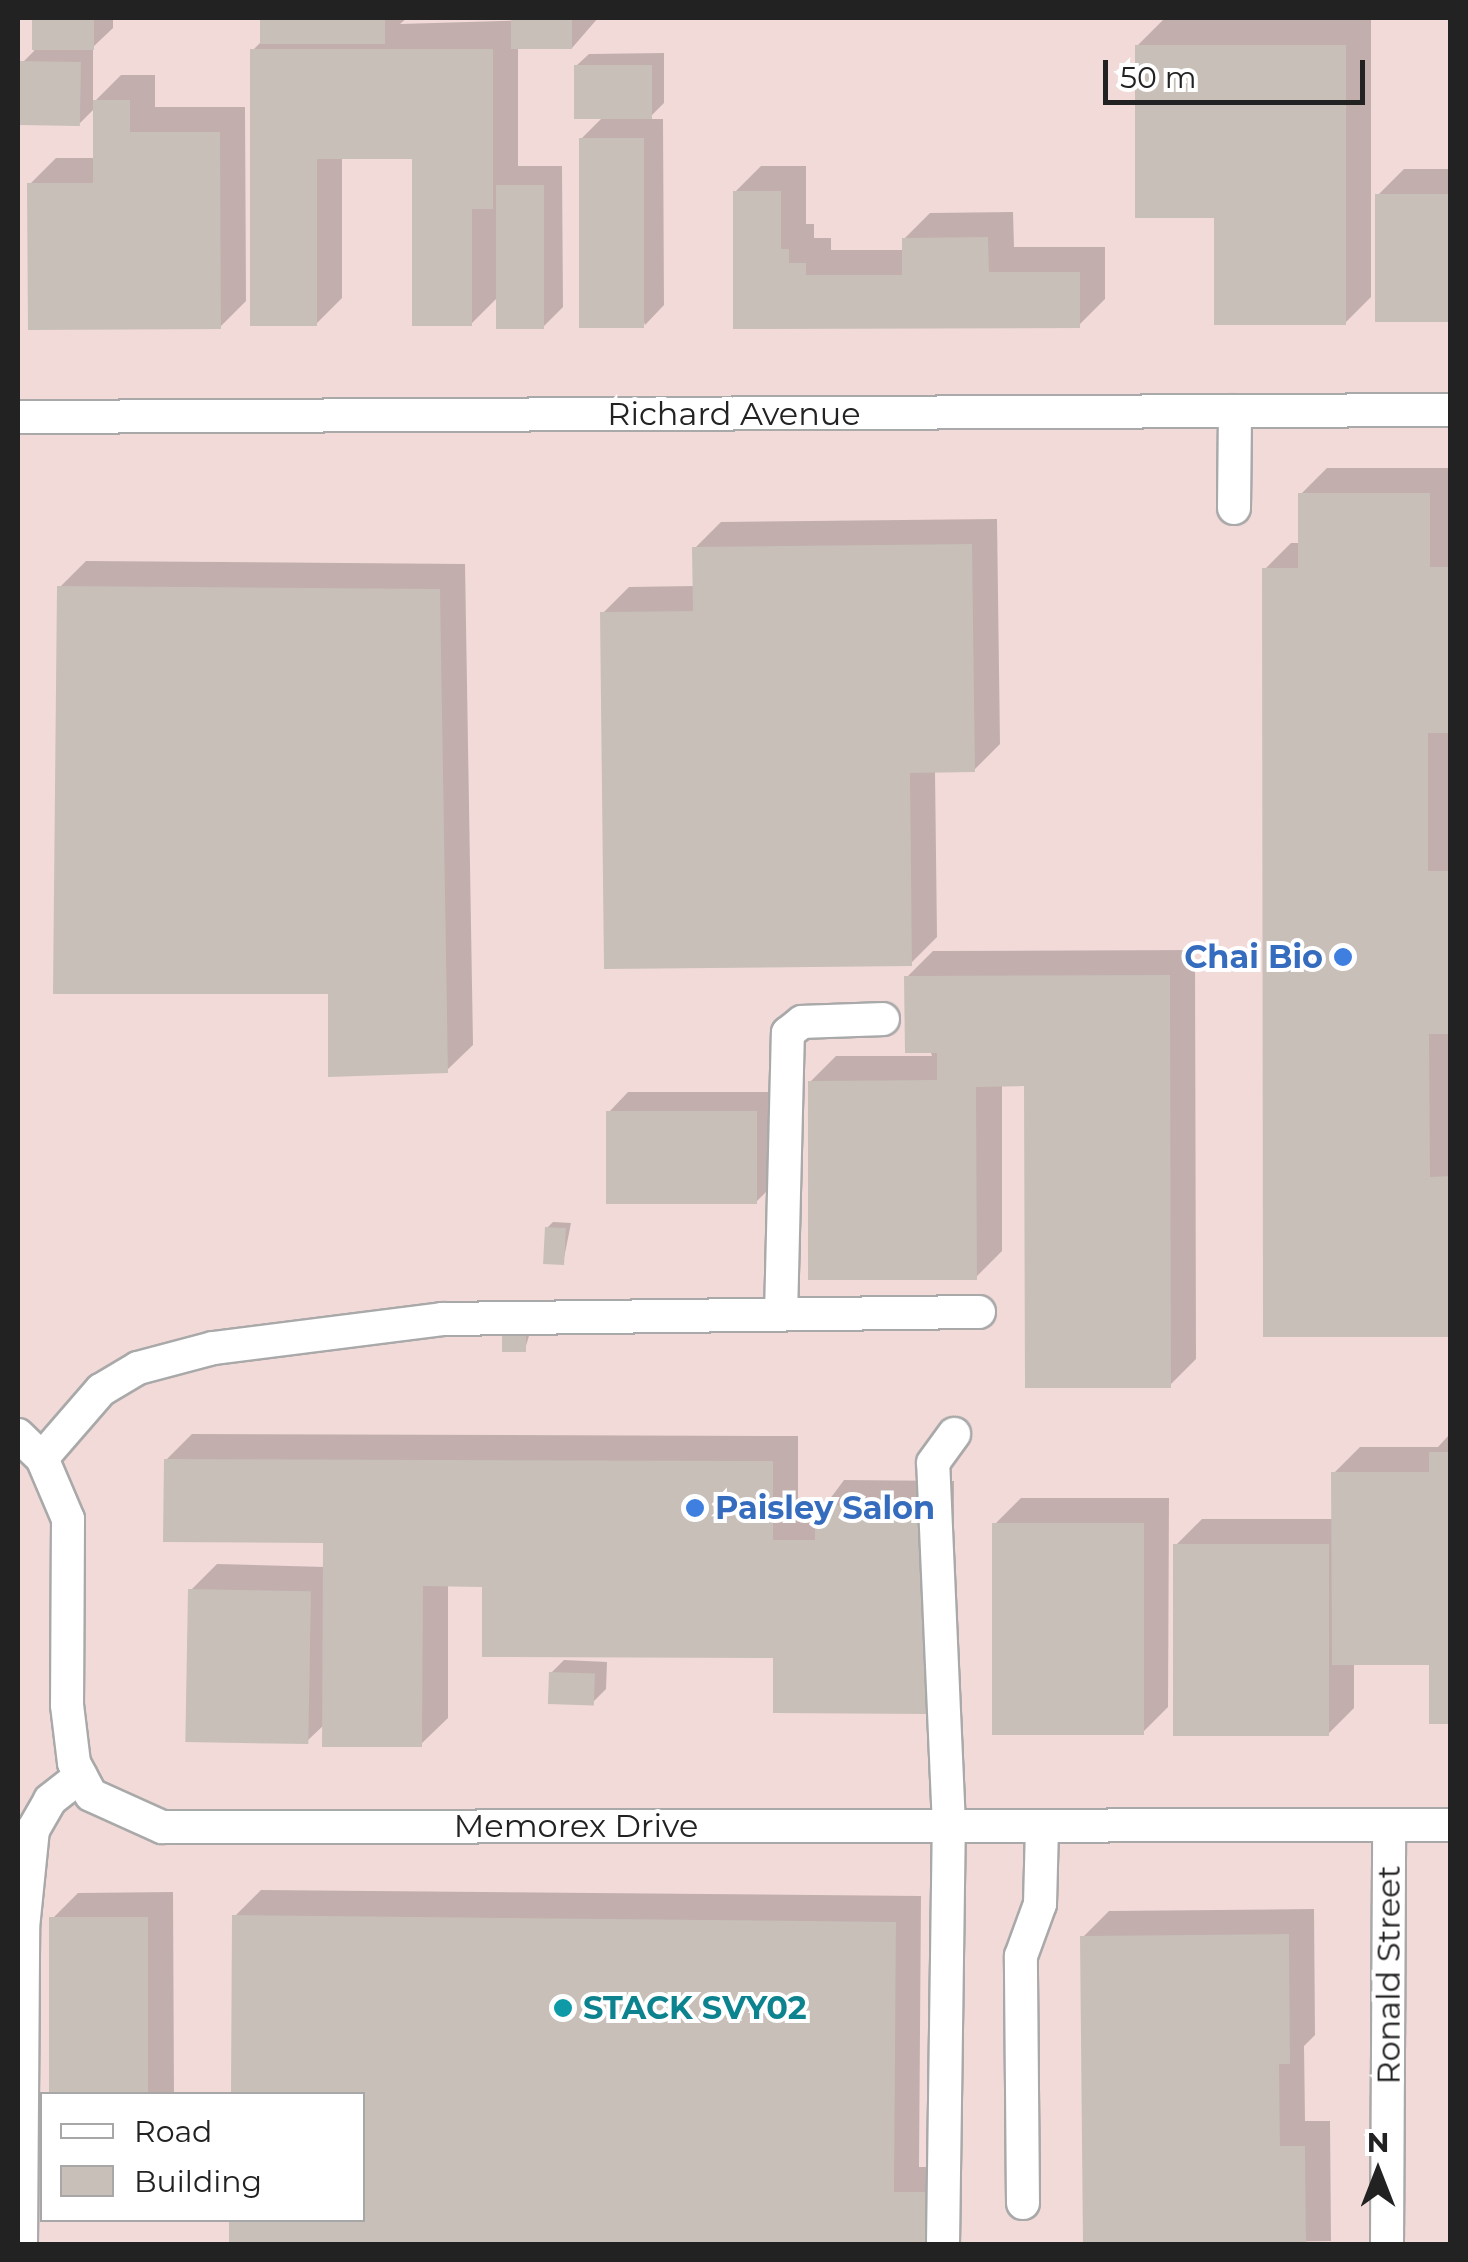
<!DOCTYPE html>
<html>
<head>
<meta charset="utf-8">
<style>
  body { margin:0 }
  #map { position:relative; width:1468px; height:2262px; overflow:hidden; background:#f2efe9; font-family:Montserrat,sans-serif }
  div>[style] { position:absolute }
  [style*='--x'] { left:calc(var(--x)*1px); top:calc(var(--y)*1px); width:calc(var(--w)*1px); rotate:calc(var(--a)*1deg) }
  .commercial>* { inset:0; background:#f2dad9 }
  .shadow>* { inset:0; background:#0003 }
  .building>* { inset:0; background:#c7bfb8; transform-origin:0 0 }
  .roads { filter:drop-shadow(2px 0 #a9a9a9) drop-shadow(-2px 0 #a9a9a9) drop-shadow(0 2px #a9a9a9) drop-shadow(0 -2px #a9a9a9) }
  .minor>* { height:32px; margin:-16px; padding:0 16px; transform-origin:16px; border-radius:16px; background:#fff }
  .dots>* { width:28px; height:28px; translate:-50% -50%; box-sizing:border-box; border:5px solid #fff; border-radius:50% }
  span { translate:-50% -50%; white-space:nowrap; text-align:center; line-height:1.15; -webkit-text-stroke:8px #fff; paint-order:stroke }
  .street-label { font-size:32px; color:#222 }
  .shop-label { font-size:32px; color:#366cbe; font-weight:700 }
  .right { translate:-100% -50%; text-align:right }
  .left { translate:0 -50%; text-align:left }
  .culture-label { font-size:32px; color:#0d838f; font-weight:700 }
  .frame { position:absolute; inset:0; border:20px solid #222; pointer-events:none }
  .legend { position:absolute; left:40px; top:2092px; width:325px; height:130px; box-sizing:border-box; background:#fff; border:2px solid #a7a7a7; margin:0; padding:12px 18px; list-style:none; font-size:30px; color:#222 }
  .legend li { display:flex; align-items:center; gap:20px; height:50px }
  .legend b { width:50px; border:2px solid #a7a7a7 }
  .north { position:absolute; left:1328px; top:2122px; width:100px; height:100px; -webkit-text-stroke:8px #fff; paint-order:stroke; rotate:0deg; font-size:28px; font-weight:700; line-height:40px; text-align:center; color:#222 }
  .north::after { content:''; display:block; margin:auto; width:35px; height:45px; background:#222; clip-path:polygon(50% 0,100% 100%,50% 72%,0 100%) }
  .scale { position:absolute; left:1103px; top:60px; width:262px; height:45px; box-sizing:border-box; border:5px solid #222; border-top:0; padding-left:12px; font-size:30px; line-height:35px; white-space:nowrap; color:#222; -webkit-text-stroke:8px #fff; paint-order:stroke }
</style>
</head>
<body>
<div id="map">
  <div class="commercial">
    <div style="clip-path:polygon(evenodd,18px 18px,1450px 18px,1450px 2244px,18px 2244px,18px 18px,42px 2094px,362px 2094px,362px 2220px,42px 2220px,42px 2094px)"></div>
  </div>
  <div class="shadow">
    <div style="clip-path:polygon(34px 18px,113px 18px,113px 28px,93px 47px,93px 103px,121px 75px,155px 75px,155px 107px,245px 107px,246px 301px,220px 327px,30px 184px,56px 158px,95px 158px,95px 108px,80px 123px,23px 62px,34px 51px)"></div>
    <div style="clip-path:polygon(263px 18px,407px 18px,400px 24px,598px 18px,572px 48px,518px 47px,518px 166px,562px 166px,563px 307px,544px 326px,499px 296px,471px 324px,414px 157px,342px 157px,342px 298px,316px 324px,253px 50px,263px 40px)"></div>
    <div style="clip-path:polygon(1163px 20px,1371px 20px,1371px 297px,1345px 323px,1216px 215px,1137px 46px)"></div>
    <div style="clip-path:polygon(664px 53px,664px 103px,648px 119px,663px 119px,664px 305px,645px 325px,581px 139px,604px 116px,576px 66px,589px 54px)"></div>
    <div style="clip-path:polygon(761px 166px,806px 166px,806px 224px,814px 224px,814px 238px,831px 238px,831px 250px,904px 250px,904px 239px,930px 213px,1013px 212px,1014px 247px,1105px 247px,1105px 299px,1079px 325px,736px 327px,735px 192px)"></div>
    <div style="clip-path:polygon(1404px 169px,1450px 169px,1450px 319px,1378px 319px,1378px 195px)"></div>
    <div style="clip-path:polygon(1327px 468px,1450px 468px,1450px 1335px,1266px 1335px,1265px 569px,1291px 543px,1301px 543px,1301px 494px)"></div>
    <div style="clip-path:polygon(997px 519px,1000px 744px,974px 770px,935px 770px,937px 937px,911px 963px,603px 613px,629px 587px,695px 586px,695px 548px,721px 522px)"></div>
    <div style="clip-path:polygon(86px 561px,465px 564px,473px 1045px,446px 1071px,330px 991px,60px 587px)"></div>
    <div style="clip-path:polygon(1195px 950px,1196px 1359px,1170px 1385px,1027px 1084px,1002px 1084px,1002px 1251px,976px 1277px,810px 1082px,836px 1056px,932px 1056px,907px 977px,933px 951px)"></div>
    <div style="clip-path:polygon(628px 1092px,776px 1092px,777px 1181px,757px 1201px,609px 1112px)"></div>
    <div style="clip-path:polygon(553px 1222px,571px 1223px,563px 1263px,547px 1228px)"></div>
    <div style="clip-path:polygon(531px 1329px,525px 1349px,505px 1349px)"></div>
    <div style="clip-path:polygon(192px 1434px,798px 1436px,798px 1515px,818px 1515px,844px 1480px,954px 1481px,954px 1685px,775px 1655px,485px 1584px,448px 1584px,448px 1718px,421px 1744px,325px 1724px,306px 1742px,191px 1590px,217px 1564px,325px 1567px,325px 1540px,166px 1460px)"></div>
    <div style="clip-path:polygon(1450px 1434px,1450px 1721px,1432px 1721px,1432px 1662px,1354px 1662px,1354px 1708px,1328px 1734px,1176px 1545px,1202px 1519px,1334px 1519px,1334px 1473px,1360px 1447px,1438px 1447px)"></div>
    <div style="clip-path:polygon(1021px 1498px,1169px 1498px,1168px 1707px,1142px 1733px,995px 1524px)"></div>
    <div style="clip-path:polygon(564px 1660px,607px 1662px,606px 1689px,593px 1702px,551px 1673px)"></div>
    <div style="clip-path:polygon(261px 1890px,921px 1896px,919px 2167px,957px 2167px,956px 2244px,232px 2244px,232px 2220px,362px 2220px,362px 2094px,233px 2094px,235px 1916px)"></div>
    <div style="clip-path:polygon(173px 1892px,174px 2094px,52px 2094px,52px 1919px,78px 1893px)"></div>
    <div style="clip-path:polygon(1314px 1909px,1315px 2035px,1304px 2046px,1305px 2121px,1330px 2121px,1331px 2241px,1085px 2244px,1083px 1937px,1109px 1911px)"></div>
  </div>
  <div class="building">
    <div style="left:32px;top:18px;width:62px;height:32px"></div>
    <div style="left:260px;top:18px;width:125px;height:26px"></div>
    <div style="left:511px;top:18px;width:61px;height:31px"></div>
    <div style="clip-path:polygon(1135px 45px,1346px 45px,1346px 325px,1214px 325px,1214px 218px,1135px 218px)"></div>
    <div style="clip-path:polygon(250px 49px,493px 49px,493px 209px,472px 209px,472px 326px,412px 326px,412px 159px,317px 159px,317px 326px,250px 326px)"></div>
    <div style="left:20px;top:61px;width:61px;height:64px;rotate:1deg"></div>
    <div style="left:574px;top:65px;width:78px;height:54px"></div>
    <div style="clip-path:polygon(93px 100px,130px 100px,130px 132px,220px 132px,221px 329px,28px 330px,27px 183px,93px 183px)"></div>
    <div style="left:579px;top:138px;width:65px;height:190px"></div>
    <div style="left:496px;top:185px;width:48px;height:144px"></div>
    <div style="clip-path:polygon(733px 191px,781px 191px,781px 249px,789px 249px,789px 263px,806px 263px,806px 275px,902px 275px,902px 238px,988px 237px,989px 272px,1080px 272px,1080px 328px,733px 329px)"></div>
    <div style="left:1375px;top:194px;width:75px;height:128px"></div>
    <div style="clip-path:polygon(1298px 493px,1430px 493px,1430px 567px,1450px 567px,1450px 733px,1428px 733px,1428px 871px,1450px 871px,1450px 1034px,1429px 1034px,1430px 1177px,1450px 1176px,1450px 1337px,1263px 1337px,1262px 568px,1298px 568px)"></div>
    <div style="clip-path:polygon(972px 544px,975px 772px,910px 773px,912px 966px,604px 969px,600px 612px,693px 611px,692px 547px)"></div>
    <div style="clip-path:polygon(57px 586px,440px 589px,448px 1073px,328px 1077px,328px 994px,53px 994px)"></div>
    <div style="clip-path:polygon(1170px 975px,1171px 1388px,1025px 1388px,1024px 1086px,976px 1087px,977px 1280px,808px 1280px,808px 1081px,937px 1080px,937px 1053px,905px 1053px,904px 976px)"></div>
    <div style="left:606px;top:1111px;width:151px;height:93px"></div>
    <div style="left:545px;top:1227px;width:21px;height:37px;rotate:3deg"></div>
    <div style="left:502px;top:1334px;width:24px;height:18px"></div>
    <div style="clip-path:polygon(1429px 1452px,1450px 1452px,1450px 1724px,1429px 1724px,1429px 1665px,1332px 1665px,1331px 1472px,1429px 1472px)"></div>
    <div style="clip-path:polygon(164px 1459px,773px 1461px,773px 1540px,815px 1540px,815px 1505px,929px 1506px,929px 1714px,773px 1713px,773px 1658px,482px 1657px,482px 1587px,423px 1586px,422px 1747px,322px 1747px,323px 1543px,163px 1542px)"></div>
    <div style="left:992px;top:1523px;width:152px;height:212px"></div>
    <div style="left:1173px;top:1544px;width:156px;height:192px"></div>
    <div style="left:188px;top:1589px;width:123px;height:153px;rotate:1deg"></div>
    <div style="left:549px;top:1672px;width:46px;height:32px;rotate:2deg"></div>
    <div style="clip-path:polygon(232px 1915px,896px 1922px,894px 2192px,932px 2192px,931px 2244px,229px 2244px,229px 2220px,362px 2220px,362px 2094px,231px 2094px)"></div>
    <div style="left:148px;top:1917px;width:177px;height:99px;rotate:90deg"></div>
    <div style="clip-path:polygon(1289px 1934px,1290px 2064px,1279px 2064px,1280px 2146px,1305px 2146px,1306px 2244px,1083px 2244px,1080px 1936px)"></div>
  </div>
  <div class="roads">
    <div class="minor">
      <div style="--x:18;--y:417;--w:1432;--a:-0.28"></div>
      <div style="--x:1234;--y:508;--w:97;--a:-89.4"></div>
      <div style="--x:781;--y:1315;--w:282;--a:-88.6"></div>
      <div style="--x:788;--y:1033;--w:18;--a:-38"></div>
      <div style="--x:802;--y:1022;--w:81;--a:-2.1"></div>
      <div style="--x:18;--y:1435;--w:33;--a:44"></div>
      <div style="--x:42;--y:1458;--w:66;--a:66.9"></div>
      <div style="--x:68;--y:1519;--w:186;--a:90.3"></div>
      <div style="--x:67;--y:1705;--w:58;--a:83.1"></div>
      <div style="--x:74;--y:1763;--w:36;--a:62"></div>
      <div style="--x:91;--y:1795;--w:78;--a:24.3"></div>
      <div style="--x:162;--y:1827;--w:1288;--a:-0.09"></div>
      <div style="--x:42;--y:1458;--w:90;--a:-49.1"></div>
      <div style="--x:101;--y:1390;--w:43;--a:-30.7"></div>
      <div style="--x:138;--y:1368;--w:78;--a:-14.9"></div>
      <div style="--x:213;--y:1348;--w:231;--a:-7.2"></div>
      <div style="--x:442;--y:1319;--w:537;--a:-0.75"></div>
      <div style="--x:1023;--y:2203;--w:247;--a:-90.5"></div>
      <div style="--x:1021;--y:1956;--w:55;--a:-69.9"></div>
      <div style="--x:1040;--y:1904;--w:78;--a:-88.5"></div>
      <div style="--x:21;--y:2244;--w:316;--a:-89.6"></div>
      <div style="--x:23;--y:1928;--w:99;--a:-84.2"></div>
      <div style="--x:33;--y:1830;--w:34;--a:-60"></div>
      <div style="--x:50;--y:1800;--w:39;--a:-38"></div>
      <div style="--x:943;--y:2244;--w:418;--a:-89.2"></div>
      <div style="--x:949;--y:1826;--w:363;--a:-92.5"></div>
      <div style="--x:933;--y:1463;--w:36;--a:-54"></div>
      <div style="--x:1387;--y:2244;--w:418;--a:-89.7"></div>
    </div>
  </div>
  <div class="dots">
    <div style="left:1343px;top:957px;background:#3f7fe0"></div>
    <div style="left:695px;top:1508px;background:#3f7fe0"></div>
    <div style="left:563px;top:2008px;background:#0f9aa8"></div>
  </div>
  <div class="street-label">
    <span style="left:734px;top:414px">Richard Avenue</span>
    <span style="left:576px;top:1826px">Memorex Drive</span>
    <span style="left:1389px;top:1975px;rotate:-90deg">Ronald Street</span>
  </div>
  <div class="shop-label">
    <span class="right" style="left:1323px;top:957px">Chai Bio</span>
    <span class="left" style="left:715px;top:1508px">Paisley Salon</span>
  </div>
  <div class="culture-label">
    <span class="left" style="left:583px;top:2008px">STACK SVY02</span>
  </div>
  <div class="frame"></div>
  <ul class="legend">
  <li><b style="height:12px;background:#fff"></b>Road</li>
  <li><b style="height:28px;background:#c7bfb8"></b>Building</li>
  </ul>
  <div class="north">N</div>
  <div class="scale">50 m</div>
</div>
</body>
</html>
